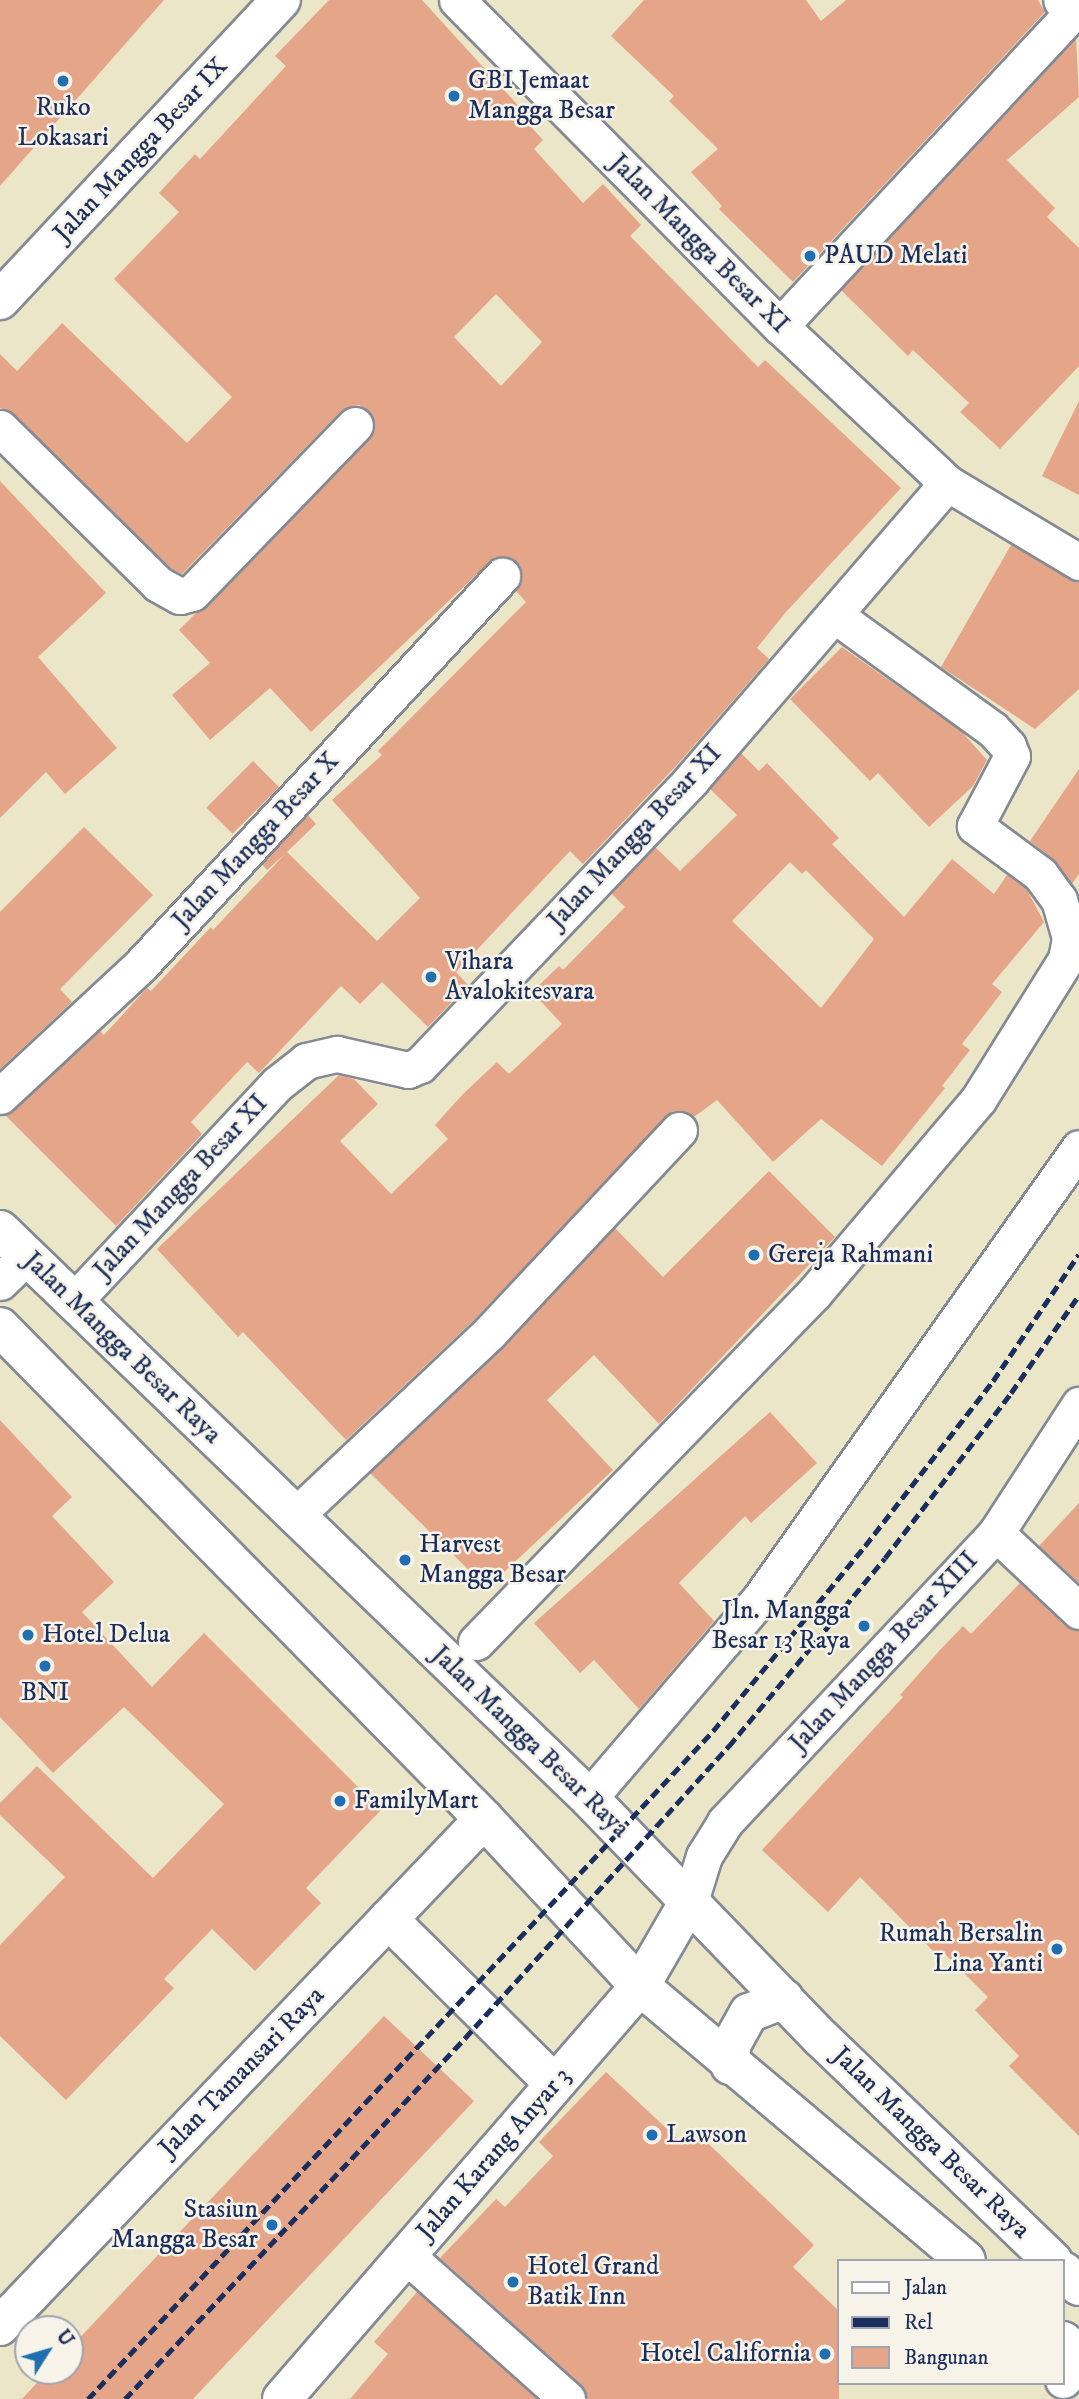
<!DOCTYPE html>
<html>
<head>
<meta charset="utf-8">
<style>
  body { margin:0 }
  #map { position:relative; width:1079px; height:2399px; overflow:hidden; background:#ece6c9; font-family:"IM FELL DW Pica",serif }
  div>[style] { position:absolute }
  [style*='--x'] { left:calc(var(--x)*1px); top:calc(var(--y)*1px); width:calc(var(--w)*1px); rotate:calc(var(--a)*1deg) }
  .building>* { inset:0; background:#e5a589; transform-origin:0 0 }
  .roads { filter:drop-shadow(2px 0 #848a94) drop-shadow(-2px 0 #848a94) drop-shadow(0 2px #848a94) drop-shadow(0 -2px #848a94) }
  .street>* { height:35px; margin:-17.5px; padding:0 17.5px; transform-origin:17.5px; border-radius:17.5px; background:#fff }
  .secondary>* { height:38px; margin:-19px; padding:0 19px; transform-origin:19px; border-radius:19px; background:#fff }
  .rail>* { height:5px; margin-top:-2.5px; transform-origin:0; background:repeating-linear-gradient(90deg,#1b2f5e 0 10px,transparent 0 15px) }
  .dots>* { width:19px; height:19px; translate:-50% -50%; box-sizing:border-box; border:4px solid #f7f3e8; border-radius:50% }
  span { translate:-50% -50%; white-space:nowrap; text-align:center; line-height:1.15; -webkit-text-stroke:5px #f7f3e8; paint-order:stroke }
  .poi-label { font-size:26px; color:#1b2f5e }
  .left { translate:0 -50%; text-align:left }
  .right { translate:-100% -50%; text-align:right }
  .street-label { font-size:26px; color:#1b2f5e }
  .legend { position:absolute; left:837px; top:2259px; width:228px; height:126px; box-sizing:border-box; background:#f7f3e8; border:2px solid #9fa5b1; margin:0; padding:9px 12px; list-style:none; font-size:21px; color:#1b2f5e }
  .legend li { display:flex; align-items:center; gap:14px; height:35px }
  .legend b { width:35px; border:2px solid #9fa5b1 }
  .north { position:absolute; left:14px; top:2315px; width:70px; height:70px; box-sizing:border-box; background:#f7f3e8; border:2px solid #9fa5b1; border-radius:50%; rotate:53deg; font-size:19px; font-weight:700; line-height:28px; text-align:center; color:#1b2f5e }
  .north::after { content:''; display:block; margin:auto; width:24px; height:32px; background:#1f6fb2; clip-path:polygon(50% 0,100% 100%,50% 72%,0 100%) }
</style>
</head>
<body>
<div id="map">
  <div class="building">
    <div style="clip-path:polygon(0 0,164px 0,0 186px)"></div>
    <div style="clip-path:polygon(evenodd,329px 0,422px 0,525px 113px,521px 116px,543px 140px,534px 149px,583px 203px,603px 184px,641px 225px,630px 236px,758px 367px,765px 360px,901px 488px,786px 612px,757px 648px,769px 659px,676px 766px,583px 864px,570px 851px,456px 972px,468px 985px,428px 1027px,382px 982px,360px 1004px,341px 986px,259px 1073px,247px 1062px,191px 1122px,202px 1134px,116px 1226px,5px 1115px,100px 1031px,104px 1035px,147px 988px,151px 991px,211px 927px,213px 930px,285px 854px,267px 870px,262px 864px,308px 815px,316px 824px,287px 852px,377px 941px,420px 898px,332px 800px,382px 755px,378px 751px,526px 602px,516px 591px,522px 580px,516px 562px,495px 557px,311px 732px,270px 688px,210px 740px,172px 695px,210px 663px,179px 630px,369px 439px,375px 429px,369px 411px,359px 405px,341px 411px,182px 574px,170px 568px,14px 414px,0 408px,0 354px,17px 371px,62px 323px,187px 443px,232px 397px,114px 279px,179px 212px,159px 193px,195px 154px,200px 159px,286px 66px,275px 56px,329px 0,496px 294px,542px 342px,501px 386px,454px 337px,496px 294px)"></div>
    <div style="clip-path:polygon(644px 0,806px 0,821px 21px,846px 0,1038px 0,1045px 12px,793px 282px,719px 209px,722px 206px,691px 172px,718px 149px,669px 101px,674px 96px,611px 36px)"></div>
    <div style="clip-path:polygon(1076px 37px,1079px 97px,1007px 160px,1055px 208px,1047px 217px,1079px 248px,1079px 366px,1000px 449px,960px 412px,969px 403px,913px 350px,908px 356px,841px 290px)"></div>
    <div style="clip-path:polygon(1079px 401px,1079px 495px,1042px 476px)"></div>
    <div style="clip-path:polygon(0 481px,106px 593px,38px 657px,117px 748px,65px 794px,46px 772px,0 818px)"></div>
    <div style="clip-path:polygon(1011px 545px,1079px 582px,1079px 689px,1035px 729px,941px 667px)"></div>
    <div style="clip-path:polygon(842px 647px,961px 731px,987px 760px,973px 786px,929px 827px,878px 773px,870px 781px,790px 699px)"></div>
    <div style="clip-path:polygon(evenodd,741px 753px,759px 771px,767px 763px,839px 838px,832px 844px,904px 917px,952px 859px,994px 894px,1007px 875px,1026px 888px,1044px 922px,992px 984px,1002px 992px,962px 1044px,970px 1050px,942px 1086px,945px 1088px,882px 1166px,821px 1119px,773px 1162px,717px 1100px,694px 1117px,684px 1111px,673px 1111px,475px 1319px,346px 1440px,243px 1332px,238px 1337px,157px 1249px,339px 1075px,354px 1079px,378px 1104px,340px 1141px,391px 1194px,448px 1139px,435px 1125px,463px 1094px,497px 1062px,509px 1074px,562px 1024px,532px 992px,559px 966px,563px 970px,625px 907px,611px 893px,655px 847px,680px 871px,737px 815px,710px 789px,741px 753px,790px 862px,802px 874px,806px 870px,874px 939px,821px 1008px,732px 921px,790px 862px)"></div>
    <div style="left:253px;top:761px;width:37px;height:66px;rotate:45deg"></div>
    <div style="clip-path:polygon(1079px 769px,1079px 874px,1072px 884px,1052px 858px,1030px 841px)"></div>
    <div style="clip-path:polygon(84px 827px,153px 895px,60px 989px,72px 1002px,0 1069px,0 912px)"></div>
    <div style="clip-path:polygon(769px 1171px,835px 1237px,659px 1424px,594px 1355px,547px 1400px,613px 1470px,487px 1588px,370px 1473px,504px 1347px,615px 1228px,663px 1277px)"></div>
    <div style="clip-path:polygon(770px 1412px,817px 1463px,751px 1523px,745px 1516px,679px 1583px,714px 1621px,639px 1709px,594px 1660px,580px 1673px,534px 1623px)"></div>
    <div style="clip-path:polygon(0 1420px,72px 1497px,52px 1516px,114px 1582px,82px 1612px,152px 1687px,204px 1633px,381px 1810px,306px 1888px,321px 1903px,255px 1971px,212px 1929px,164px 1979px,174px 1988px,66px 2100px,0 2036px,0 1945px,65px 1877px,0 1815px,0 1803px,37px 1766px,153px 1878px,224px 1804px,124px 1707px,53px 1773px,0 1717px)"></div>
    <div style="clip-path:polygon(1079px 1503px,1079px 1583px,1039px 1546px)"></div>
    <div style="clip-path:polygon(1020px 1583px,1065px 1626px,1079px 1631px,1079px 2136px,1009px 2066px,1019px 2056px,975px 2010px,988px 1997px,943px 1952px,939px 1957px,860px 1877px,828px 1912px,762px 1850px,903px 1697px,900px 1695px,940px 1650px,963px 1626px,971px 1634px)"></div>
    <div style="clip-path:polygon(384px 2016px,474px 2101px,193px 2399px,22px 2399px,48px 2371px,70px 2371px,70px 2348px)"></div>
    <div style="clip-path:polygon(606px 2072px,679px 2140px,691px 2127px,814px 2245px,793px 2267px,839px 2311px,839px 2399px,587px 2399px,580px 2384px,440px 2258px,496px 2199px,505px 2207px,553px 2156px,539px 2142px)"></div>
    <div style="clip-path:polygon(417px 2292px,537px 2399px,350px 2399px,388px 2354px,374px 2342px)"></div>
  </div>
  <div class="roads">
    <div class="street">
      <div style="--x:457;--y:0;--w:459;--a:45.3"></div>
      <div style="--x:780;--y:326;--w:229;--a:43.2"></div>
      <div style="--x:947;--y:483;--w:154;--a:30.9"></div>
      <div style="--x:780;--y:326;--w:421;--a:-47"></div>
      <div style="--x:1067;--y:18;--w:9;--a:-69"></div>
      <div style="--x:1070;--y:10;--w:13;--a:-132"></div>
      <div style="--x:0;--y:428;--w:222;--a:44.6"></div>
      <div style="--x:158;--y:584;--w:25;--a:29"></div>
      <div style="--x:180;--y:596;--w:12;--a:-14"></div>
      <div style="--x:192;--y:593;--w:234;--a:-45.9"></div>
      <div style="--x:0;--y:1096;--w:190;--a:-42.9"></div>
      <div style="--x:139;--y:967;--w:534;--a:-47.13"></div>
      <div style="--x:0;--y:1282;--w:37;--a:-44"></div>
      <div style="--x:74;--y:1301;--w:297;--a:-46.9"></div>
      <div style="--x:277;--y:1084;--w:37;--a:-38"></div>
      <div style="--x:306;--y:1061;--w:32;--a:-13"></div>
      <div style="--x:337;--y:1054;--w:73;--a:12.7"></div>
      <div style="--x:408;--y:1070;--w:13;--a:-23"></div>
      <div style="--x:420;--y:1065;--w:393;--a:-46.4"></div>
      <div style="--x:691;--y:780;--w:392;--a:-49.2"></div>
      <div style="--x:296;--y:1515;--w:265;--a:-43.3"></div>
      <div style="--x:489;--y:1333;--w:278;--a:-46.9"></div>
      <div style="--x:996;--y:1533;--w:114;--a:43.2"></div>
      <div style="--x:476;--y:1642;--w:487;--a:-45.9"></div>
      <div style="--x:815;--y:1292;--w:252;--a:-49.7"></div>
      <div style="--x:978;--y:1100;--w:166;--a:-58"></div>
      <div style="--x:1066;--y:959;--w:21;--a:-79"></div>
      <div style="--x:1070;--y:938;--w:40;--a:-106"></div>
      <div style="--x:1059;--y:900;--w:32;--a:-126"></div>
      <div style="--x:1040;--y:874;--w:81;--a:-143.6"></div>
      <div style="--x:975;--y:826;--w:79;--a:-62.1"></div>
      <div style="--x:1012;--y:756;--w:11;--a:-112"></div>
      <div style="--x:1008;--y:746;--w:23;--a:-133"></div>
      <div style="--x:992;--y:729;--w:193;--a:-144.1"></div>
      <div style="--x:589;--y:1798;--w:265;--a:-49.4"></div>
      <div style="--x:761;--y:1597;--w:550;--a:-54.69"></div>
      <div style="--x:691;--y:1898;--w:44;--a:-72.8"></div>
      <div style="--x:704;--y:1856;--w:40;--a:-58"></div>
      <div style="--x:725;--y:1822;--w:396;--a:-46.8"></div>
      <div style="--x:996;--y:1533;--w:153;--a:-57"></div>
      <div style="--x:406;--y:2255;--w:216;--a:41.8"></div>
      <div style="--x:1063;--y:2380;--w:23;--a:-45"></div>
    </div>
    <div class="secondary">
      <div style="--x:0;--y:300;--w:411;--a:-46.9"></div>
      <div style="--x:0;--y:1230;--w:818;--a:43.96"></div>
      <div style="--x:589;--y:1798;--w:334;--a:46"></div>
      <div style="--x:821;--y:2038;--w:322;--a:43.9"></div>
      <div style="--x:0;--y:1327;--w:690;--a:45.47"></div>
      <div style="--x:484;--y:1819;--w:229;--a:47"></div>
      <div style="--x:640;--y:1986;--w:426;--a:40.1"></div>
      <div style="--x:388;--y:1919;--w:233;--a:44.7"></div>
      <div style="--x:730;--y:2065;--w:20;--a:-87"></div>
      <div style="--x:731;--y:2045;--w:37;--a:-61"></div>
      <div style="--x:749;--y:2013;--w:38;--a:-22"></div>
      <div style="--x:1063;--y:2271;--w:22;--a:43"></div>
      <div style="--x:0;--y:2326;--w:701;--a:-46.33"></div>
      <div style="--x:1063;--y:2341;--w:21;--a:39"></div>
      <div style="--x:282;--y:2399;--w:547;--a:-49.08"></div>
      <div style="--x:640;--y:1986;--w:102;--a:-59.9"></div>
    </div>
  </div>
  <div class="rail">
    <div style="--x:88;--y:2399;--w:915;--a:-46.9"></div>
    <div style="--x:713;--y:1731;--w:239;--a:-50.6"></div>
    <div style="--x:865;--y:1546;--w:209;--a:-52.2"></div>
    <div style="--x:993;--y:1381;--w:153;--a:-55.9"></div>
    <div style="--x:125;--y:2399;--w:496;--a:-46.7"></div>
    <div style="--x:465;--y:2038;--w:394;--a:-47.9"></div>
    <div style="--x:729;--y:1746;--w:244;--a:-50.3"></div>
    <div style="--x:885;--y:1558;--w:208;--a:-52.6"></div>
    <div style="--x:1011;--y:1393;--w:119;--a:-55.2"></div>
  </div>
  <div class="dots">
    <div style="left:63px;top:81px;background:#1f6fb2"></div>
    <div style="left:454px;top:96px;background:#1f6fb2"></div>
    <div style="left:810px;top:256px;background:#1f6fb2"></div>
    <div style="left:431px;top:977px;background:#1f6fb2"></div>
    <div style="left:754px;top:1255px;background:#1f6fb2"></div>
    <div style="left:405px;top:1560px;background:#1f6fb2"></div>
    <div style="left:864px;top:1626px;background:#1f6fb2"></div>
    <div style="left:28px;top:1635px;background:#1f6fb2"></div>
    <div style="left:45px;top:1666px;background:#1f6fb2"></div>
    <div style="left:340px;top:1801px;background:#1f6fb2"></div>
    <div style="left:1057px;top:1949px;background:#1f6fb2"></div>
    <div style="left:652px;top:2135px;background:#1f6fb2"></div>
    <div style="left:272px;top:2225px;background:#1f6fb2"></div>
    <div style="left:513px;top:2282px;background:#1f6fb2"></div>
    <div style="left:825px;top:2354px;background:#1f6fb2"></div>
  </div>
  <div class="poi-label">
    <span class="left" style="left:468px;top:96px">GBI Jemaat<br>Mangga Besar</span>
    <span style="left:63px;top:123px">Ruko<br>Lokasari</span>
    <span class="left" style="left:824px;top:256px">PAUD Melati</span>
    <span class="left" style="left:445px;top:977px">Vihara<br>Avalokitesvara</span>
    <span class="left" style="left:768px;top:1255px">Gereja Rahmani</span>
    <span class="left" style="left:419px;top:1560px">Harvest<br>Mangga Besar</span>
    <span class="right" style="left:850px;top:1626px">Jln. Mangga<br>Besar 13 Raya</span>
    <span class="left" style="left:42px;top:1635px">Hotel Delua</span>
    <span style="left:45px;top:1693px">BNI</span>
    <span class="left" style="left:354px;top:1801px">FamilyMart</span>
    <span class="right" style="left:1043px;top:1949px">Rumah Bersalin<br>Lina Yanti</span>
    <span class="left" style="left:666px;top:2135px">Lawson</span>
    <span class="right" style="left:258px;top:2225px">Stasiun<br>Mangga Besar</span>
    <span class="left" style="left:527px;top:2282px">Hotel Grand<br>Batik Inn</span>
    <span class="right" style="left:811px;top:2354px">Hotel California</span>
  </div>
  <div class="street-label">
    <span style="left:141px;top:150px;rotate:-47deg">Jalan Mangga Besar IX</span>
    <span style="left:699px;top:244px;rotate:45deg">Jalan Mangga Besar XI</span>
    <span style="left:635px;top:837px;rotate:-47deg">Jalan Mangga Besar XI</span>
    <span style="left:256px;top:841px;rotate:-47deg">Jalan Mangga Besar X</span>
    <span style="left:181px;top:1187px;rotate:-47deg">Jalan Mangga Besar XI</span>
    <span style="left:122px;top:1348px;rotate:44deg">Jalan Mangga Besar Raya</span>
    <span style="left:884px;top:1652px;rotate:-47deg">Jalan Mangga Besar XIII</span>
    <span style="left:530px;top:1742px;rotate:44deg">Jalan Mangga Besar Raya</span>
    <span style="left:242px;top:2072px;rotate:-46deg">Jalan Tamansari Raya</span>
    <span style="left:931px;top:2143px;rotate:44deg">Jalan Mangga Besar Raya</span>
    <span style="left:494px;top:2154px;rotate:-49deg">Jalan Karang Anyar 3</span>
  </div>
  <ul class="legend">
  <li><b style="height:9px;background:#fff"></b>Jalan</li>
  <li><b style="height:9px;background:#1b2f5e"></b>Rel</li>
  <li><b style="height:19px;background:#e5a589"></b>Bangunan</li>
  </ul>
  <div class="north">U</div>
</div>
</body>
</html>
